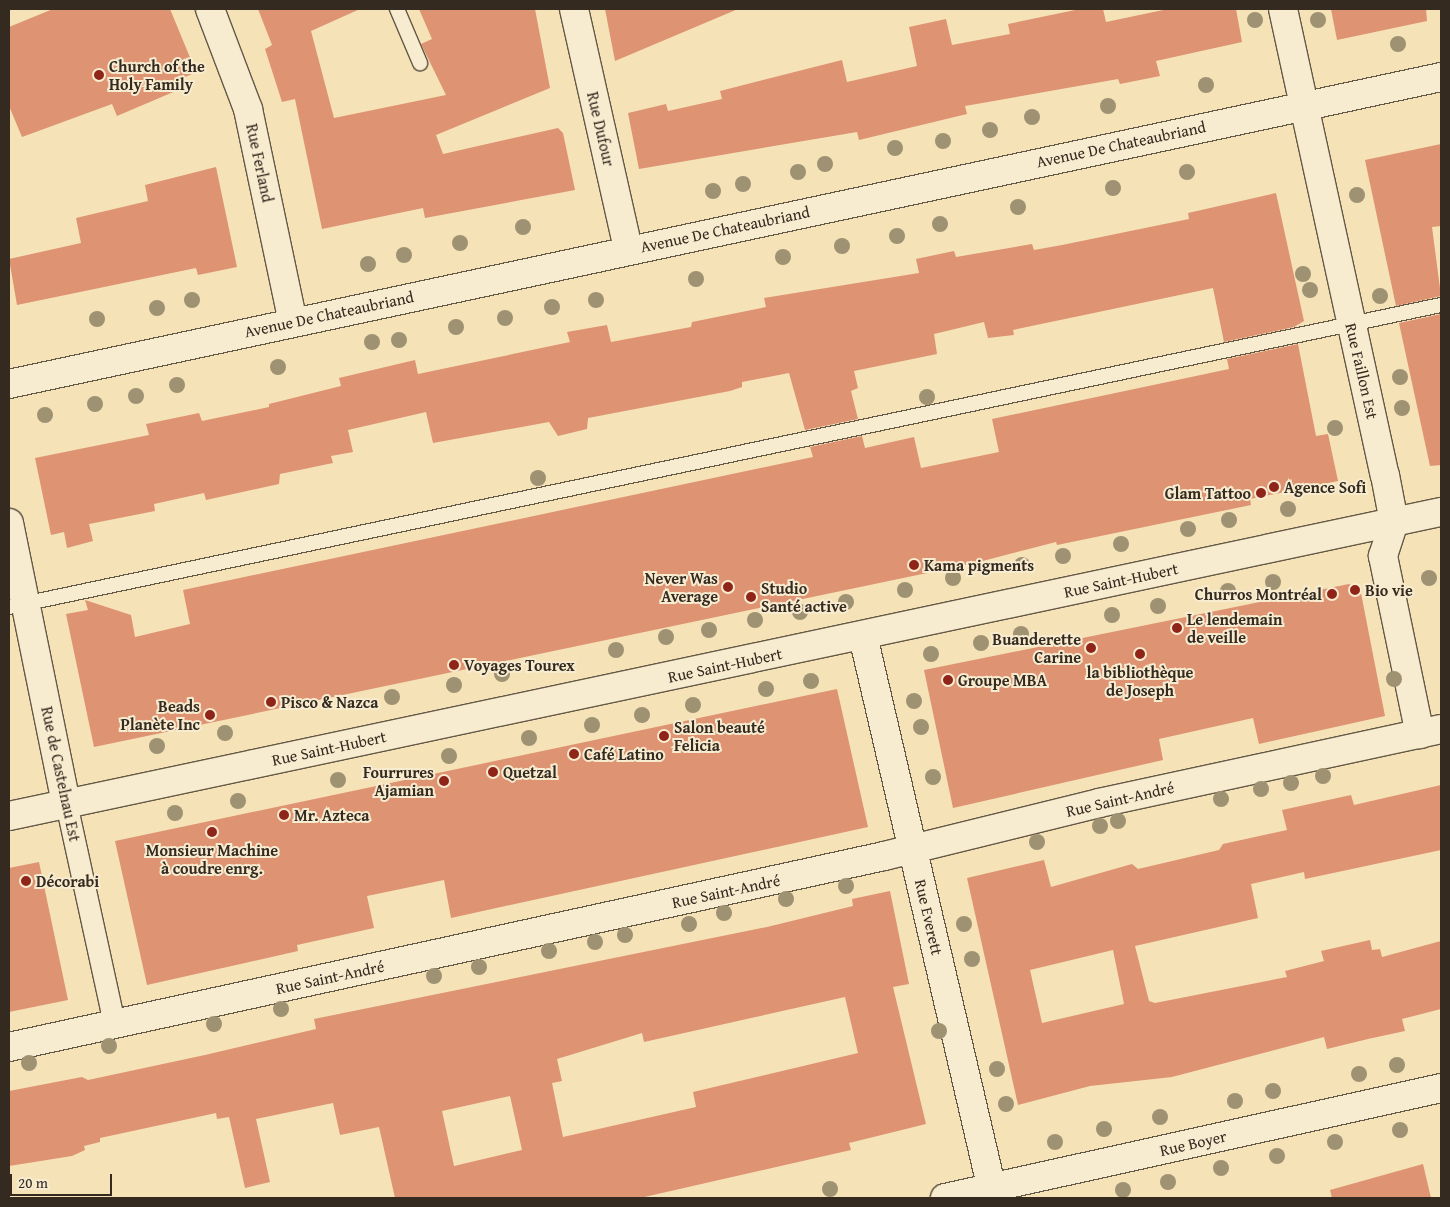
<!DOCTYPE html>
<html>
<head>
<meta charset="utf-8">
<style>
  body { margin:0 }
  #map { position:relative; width:1450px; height:1207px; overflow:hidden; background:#f5e2b7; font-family:"Gentium Book Plus",serif }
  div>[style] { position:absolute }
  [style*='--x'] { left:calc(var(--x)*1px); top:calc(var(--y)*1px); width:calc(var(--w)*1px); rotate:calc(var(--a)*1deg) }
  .building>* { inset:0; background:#de9373 }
  .roads { filter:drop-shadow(1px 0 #645846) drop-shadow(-1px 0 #645846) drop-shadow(0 1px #645846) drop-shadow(0 -1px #645846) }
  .service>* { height:14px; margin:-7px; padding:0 7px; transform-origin:7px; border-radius:7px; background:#f8ecd0 }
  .pedestrian>* { height:21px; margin:-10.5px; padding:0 10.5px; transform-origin:10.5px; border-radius:10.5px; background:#f8ecd0 }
  .minor>* { height:28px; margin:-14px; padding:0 14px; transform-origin:14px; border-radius:14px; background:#f8ecd0 }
  .tertiary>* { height:28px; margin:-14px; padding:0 14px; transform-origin:14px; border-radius:14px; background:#f8ecd0 }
  .trees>* { width:16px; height:16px; margin:-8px; border-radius:50%; background:#9e9273 }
  .dots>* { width:14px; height:14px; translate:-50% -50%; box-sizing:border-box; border:2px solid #f8ecd0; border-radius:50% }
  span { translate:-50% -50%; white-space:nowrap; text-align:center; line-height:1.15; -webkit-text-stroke:4px #f8ecd0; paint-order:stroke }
  .poi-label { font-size:16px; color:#342a20; font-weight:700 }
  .left { translate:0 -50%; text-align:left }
  .right { translate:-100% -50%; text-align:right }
  .street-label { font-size:16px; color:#342a20 }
  .frame { position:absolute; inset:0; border:10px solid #342a20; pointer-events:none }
  .scale { position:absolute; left:10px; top:1174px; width:102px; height:22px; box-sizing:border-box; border:2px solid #342a20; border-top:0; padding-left:6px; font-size:15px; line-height:18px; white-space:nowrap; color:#342a20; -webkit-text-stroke:4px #f8ecd0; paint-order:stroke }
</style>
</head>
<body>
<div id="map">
  <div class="building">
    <div style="clip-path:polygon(53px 9px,170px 9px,196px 72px,181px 79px,185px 87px,117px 116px,112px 104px,22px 137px,9px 106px,9px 27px)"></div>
    <div style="clip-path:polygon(258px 9px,360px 9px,311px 31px,334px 118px,446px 95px,421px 44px,432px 39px,419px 9px,535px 9px,550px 88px,436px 135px,443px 154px,558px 128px,563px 133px,575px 190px,425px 218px,423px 208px,322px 229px,295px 99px,282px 102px,265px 49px,272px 45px)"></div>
    <div style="clip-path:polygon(605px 9px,738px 9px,615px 61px)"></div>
    <div style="clip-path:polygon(1080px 9px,1103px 9px,1106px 22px,1168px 9px,1236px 9px,1242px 42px,1156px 61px,1160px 76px,1120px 84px,1118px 79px,965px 106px,967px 114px,859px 140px,857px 132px,639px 169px,628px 113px,666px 104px,668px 111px,722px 99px,720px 91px,842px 60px,847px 82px,917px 66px,909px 27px,946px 19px,952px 45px,1010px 34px,1008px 24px)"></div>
    <div style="clip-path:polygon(1331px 9px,1426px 9px,1427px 21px,1337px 40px)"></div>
    <div style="clip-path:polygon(1441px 144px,1441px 226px,1432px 227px,1441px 296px,1396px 306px,1365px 160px)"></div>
    <div style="clip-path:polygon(216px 167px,237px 267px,198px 275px,196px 268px,17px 305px,9px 259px,81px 243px,76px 218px,148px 201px,145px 185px)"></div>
    <div style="clip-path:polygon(1276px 193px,1304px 321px,1294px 327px,1224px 342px,1213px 288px,1013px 330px,1014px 335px,988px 338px,984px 322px,934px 334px,937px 354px,854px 371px,858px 388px,851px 391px,858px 419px,805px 430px,789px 373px,742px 382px,742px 387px,730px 391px,588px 418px,587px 429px,558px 436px,549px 422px,433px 443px,426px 412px,348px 430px,353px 452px,331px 456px,333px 463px,280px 474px,279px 484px,206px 500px,204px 493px,154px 504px,155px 511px,89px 524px,93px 541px,67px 548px,64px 532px,51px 535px,35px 458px,149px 435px,146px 424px,199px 413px,202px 421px,269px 407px,269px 404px,341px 386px,339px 378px,415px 360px,418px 374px,570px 342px,567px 332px,607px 325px,611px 342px,691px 327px,692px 322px,766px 307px,764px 298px,919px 273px,916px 259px,954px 251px,956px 257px,1032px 244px,1034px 250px,1062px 245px,1189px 219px,1188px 213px)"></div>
    <div style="clip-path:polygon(1441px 314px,1441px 465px,1430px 466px,1399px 323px)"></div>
    <div style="clip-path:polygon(1298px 344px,1316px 436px,1328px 434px,1338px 481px,1250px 499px,1251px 505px,1057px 545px,1056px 542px,975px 563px,94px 747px,66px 614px,88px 610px,85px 600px,131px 615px,135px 637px,190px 624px,183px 590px,813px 457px,810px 447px,862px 436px,865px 448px,914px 437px,921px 468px,999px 452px,992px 419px,1229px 369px,1227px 359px)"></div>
    <div style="clip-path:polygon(1349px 584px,1360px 588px,1385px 716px,1259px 744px,1253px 718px,1159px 739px,1163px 760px,953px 808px,924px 670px)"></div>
    <div style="clip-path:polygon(837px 689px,868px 827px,451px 918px,444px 880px,367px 896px,374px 928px,297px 945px,298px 951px,147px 985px,115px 841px)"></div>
    <div style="clip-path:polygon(evenodd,1441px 785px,1441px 850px,1305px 879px,1304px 872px,1251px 884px,1258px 918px,1135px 946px,1149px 1001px,1155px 1003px,1287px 977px,1285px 971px,1324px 961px,1321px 951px,1370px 940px,1372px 950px,1380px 949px,1382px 957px,1441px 941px,1441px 1009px,1402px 1019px,1405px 1031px,1368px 1039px,1327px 1049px,1324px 1037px,1172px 1077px,1090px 1086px,1018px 1105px,967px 878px,1044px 860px,1051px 887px,1132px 864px,1138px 869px,1219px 850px,1223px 844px,1287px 830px,1282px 810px,1351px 795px,1354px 805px,1441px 785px,1113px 950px,1124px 1004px,1042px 1023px,1030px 970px,1113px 950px)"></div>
    <div style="clip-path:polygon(39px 862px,68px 1000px,9px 1012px,9px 868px)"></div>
    <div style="clip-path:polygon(evenodd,890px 891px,909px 984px,893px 987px,926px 1124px,849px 1143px,851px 1150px,640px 1198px,395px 1198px,379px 1127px,340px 1135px,333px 1103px,256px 1119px,270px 1182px,245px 1188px,229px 1117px,217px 1119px,216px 1113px,100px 1138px,100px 1142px,84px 1146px,85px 1150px,72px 1156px,9px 1166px,9px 1091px,82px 1077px,88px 1080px,205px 1055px,316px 1029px,314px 1019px,767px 927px,853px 906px,852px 899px,890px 891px,845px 997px,858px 1053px,693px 1092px,696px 1107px,563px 1137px,552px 1083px,562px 1081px,557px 1059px,642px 1033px,644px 1042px,845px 997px,890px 891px,510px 1096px,522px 1150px,454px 1166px,442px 1111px,510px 1096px)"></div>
    <div style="clip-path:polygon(1423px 1164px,1431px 1198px,1332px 1198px,1330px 1190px)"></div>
  </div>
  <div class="roads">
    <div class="service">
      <div style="--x:397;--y:9;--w:59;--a:66.9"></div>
      <div style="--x:9;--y:607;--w:1463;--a:-11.91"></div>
    </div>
    <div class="pedestrian">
      <div style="--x:66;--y:803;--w:226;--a:77.7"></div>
    </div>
    <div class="minor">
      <div style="--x:210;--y:9;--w:107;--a:69.2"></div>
      <div style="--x:248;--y:109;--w:218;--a:78.1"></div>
      <div style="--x:574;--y:9;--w:246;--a:77.3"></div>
      <div style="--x:1283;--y:9;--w:477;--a:77.7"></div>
      <div style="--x:1385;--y:475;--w:48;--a:79.2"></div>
      <div style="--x:1394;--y:522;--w:36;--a:108"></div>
      <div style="--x:1383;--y:556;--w:182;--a:78.3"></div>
      <div style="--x:9;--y:523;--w:286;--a:78.5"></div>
      <div style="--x:863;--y:636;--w:577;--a:76.88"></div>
      <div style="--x:9;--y:1047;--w:896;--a:-12.31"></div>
      <div style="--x:884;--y:856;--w:221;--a:-13.8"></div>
      <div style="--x:1099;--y:803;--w:350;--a:-12.2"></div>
      <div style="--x:945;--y:1198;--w:508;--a:-12.5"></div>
    </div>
    <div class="tertiary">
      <div style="--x:9;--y:384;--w:1465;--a:-12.1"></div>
      <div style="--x:9;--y:816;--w:1464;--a:-11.99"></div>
    </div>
  </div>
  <div class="trees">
    <div style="left:1255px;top:20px"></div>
    <div style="left:1318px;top:20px"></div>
    <div style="left:1398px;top:44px"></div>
    <div style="left:1206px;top:85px"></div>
    <div style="left:1108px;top:106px"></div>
    <div style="left:1032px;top:117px"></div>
    <div style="left:990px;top:130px"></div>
    <div style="left:943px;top:141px"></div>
    <div style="left:895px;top:148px"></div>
    <div style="left:825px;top:164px"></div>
    <div style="left:798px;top:172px"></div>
    <div style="left:1187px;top:172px"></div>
    <div style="left:743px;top:184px"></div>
    <div style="left:1113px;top:188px"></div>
    <div style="left:713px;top:191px"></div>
    <div style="left:1357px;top:195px"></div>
    <div style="left:1018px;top:207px"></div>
    <div style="left:940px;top:224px"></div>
    <div style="left:523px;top:227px"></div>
    <div style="left:897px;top:236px"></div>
    <div style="left:460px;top:243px"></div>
    <div style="left:842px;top:246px"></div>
    <div style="left:404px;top:255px"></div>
    <div style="left:783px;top:257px"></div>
    <div style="left:368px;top:264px"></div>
    <div style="left:1303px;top:274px"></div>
    <div style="left:696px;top:279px"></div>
    <div style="left:1310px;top:290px"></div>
    <div style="left:1380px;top:296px"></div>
    <div style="left:192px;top:300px"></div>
    <div style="left:596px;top:300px"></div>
    <div style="left:552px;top:307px"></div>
    <div style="left:157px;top:308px"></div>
    <div style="left:505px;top:318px"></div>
    <div style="left:97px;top:319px"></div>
    <div style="left:456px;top:327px"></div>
    <div style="left:399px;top:340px"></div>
    <div style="left:372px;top:342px"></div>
    <div style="left:278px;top:367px"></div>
    <div style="left:1400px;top:377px"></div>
    <div style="left:177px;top:385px"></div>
    <div style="left:136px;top:396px"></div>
    <div style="left:927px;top:397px"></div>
    <div style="left:95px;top:404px"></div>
    <div style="left:1402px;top:408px"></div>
    <div style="left:45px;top:415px"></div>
    <div style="left:1335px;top:428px"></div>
    <div style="left:538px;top:478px"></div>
    <div style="left:1288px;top:509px"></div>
    <div style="left:1229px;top:520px"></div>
    <div style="left:1188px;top:529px"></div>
    <div style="left:1121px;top:544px"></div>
    <div style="left:1063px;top:556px"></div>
    <div style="left:1022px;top:565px"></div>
    <div style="left:953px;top:578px"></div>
    <div style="left:1429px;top:578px"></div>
    <div style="left:1273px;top:582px"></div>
    <div style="left:905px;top:590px"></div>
    <div style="left:1228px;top:591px"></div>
    <div style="left:846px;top:602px"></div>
    <div style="left:1158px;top:606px"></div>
    <div style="left:800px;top:612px"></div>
    <div style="left:1112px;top:615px"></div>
    <div style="left:755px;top:620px"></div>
    <div style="left:709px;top:630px"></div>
    <div style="left:1021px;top:634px"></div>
    <div style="left:666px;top:637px"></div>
    <div style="left:981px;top:643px"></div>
    <div style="left:616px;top:650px"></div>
    <div style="left:931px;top:654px"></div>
    <div style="left:502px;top:674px"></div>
    <div style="left:1394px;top:679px"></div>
    <div style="left:811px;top:681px"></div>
    <div style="left:454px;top:685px"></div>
    <div style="left:766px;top:689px"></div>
    <div style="left:392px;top:697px"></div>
    <div style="left:914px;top:701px"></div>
    <div style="left:693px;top:705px"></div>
    <div style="left:642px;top:715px"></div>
    <div style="left:592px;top:725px"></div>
    <div style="left:921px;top:727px"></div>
    <div style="left:225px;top:733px"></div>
    <div style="left:529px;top:738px"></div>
    <div style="left:157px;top:746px"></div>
    <div style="left:449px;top:756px"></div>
    <div style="left:1323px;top:776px"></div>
    <div style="left:933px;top:777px"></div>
    <div style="left:338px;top:780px"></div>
    <div style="left:1291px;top:783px"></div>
    <div style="left:1261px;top:789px"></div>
    <div style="left:1221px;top:799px"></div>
    <div style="left:238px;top:801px"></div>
    <div style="left:175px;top:813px"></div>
    <div style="left:1118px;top:821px"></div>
    <div style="left:1100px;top:826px"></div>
    <div style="left:1037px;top:842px"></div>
    <div style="left:846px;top:886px"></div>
    <div style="left:786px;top:899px"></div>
    <div style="left:724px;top:913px"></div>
    <div style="left:689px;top:924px"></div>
    <div style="left:964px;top:924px"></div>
    <div style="left:625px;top:935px"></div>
    <div style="left:595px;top:942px"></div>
    <div style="left:549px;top:951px"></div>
    <div style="left:972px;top:959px"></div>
    <div style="left:479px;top:967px"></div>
    <div style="left:434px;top:976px"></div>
    <div style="left:281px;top:1009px"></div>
    <div style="left:214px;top:1024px"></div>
    <div style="left:939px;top:1031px"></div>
    <div style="left:109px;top:1046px"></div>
    <div style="left:29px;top:1063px"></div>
    <div style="left:1397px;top:1065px"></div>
    <div style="left:997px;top:1069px"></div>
    <div style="left:1359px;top:1074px"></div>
    <div style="left:1273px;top:1091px"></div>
    <div style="left:1235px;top:1101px"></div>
    <div style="left:1006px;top:1104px"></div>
    <div style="left:1160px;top:1117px"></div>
    <div style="left:1104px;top:1129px"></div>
    <div style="left:1400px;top:1130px"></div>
    <div style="left:1055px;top:1142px"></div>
    <div style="left:1335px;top:1142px"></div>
    <div style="left:1277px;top:1156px"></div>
    <div style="left:1221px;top:1168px"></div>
    <div style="left:1168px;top:1182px"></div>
    <div style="left:830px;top:1189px"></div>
    <div style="left:1123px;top:1190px"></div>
  </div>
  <div class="dots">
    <div style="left:99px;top:75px;background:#8f2418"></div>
    <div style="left:1274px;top:487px;background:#8f2418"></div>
    <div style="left:1261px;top:493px;background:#8f2418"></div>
    <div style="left:914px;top:565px;background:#8f2418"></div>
    <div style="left:728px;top:587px;background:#8f2418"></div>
    <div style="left:1355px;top:590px;background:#8f2418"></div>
    <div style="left:1332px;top:594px;background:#8f2418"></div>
    <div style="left:751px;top:597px;background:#8f2418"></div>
    <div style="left:1177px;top:628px;background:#8f2418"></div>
    <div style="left:1091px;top:648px;background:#8f2418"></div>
    <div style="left:1140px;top:654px;background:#8f2418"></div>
    <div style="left:454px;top:665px;background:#8f2418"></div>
    <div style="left:948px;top:680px;background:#8f2418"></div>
    <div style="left:271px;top:702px;background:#8f2418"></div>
    <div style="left:210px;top:715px;background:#8f2418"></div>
    <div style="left:664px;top:736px;background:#8f2418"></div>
    <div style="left:574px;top:754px;background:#8f2418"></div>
    <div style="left:493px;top:772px;background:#8f2418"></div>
    <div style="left:444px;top:781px;background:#8f2418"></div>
    <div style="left:284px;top:815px;background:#8f2418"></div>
    <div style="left:212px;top:832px;background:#8f2418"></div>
    <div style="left:26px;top:881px;background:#8f2418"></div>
  </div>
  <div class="poi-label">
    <span class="left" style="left:109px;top:75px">Church of the<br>Holy Family</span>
    <span class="left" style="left:1284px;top:487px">Agence Sofi</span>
    <span class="right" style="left:1251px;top:493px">Glam Tattoo</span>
    <span class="left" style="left:924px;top:565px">Kama pigments</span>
    <span class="right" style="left:718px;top:587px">Never Was<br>Average</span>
    <span class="left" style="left:761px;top:597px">Studio<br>Santé active</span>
    <span class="left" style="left:1365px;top:590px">Bio vie</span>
    <span class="right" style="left:1322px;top:594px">Churros Montréal</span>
    <span class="left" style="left:1187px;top:628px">Le lendemain<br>de veille</span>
    <span class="right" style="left:1081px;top:648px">Buanderette<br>Carine</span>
    <span class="left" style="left:464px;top:665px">Voyages Tourex</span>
    <span style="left:1140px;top:681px">la bibliothèque<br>de Joseph</span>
    <span class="left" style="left:958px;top:680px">Groupe MBA</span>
    <span class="left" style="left:281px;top:702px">Pisco &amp; Nazca</span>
    <span class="right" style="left:200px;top:715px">Beads<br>Planète Inc</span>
    <span class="left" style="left:674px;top:736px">Salon beauté<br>Felicia</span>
    <span class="left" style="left:584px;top:754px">Café Latino</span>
    <span class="right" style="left:434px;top:781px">Fourrures<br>Ajamian</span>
    <span class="left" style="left:503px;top:772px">Quetzal</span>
    <span class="left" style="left:294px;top:815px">Mr. Azteca</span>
    <span style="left:212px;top:859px">Monsieur Machine<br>à coudre enrg.</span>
    <span class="left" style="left:36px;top:881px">Décorabi</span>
  </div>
  <div class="street-label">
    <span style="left:601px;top:129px;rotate:77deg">Rue Dufour</span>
    <span style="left:1121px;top:144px;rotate:-12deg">Avenue De Chateaubriand</span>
    <span style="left:260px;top:163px;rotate:78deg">Rue Ferland</span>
    <span style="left:725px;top:229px;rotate:-12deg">Avenue De Chateaubriand</span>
    <span style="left:329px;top:314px;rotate:-12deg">Avenue De Chateaubriand</span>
    <span style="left:1362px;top:371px;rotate:77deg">Rue Faillon Est</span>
    <span style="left:1121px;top:580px;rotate:-12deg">Rue Saint-Hubert</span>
    <span style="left:725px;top:665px;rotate:-12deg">Rue Saint-Hubert</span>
    <span style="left:329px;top:748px;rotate:-12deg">Rue Saint-Hubert</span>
    <span style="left:61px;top:774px;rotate:78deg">Rue de Castelnau Est</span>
    <span style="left:1120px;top:799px;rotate:-13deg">Rue Saint-André</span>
    <span style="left:726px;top:891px;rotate:-12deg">Rue Saint-André</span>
    <span style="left:929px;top:917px;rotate:77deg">Rue Everett</span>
    <span style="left:330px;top:977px;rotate:-12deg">Rue Saint-André</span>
    <span style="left:1193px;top:1143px;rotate:-13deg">Rue Boyer</span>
  </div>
  <div class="frame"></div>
  <div class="scale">20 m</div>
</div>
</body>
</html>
